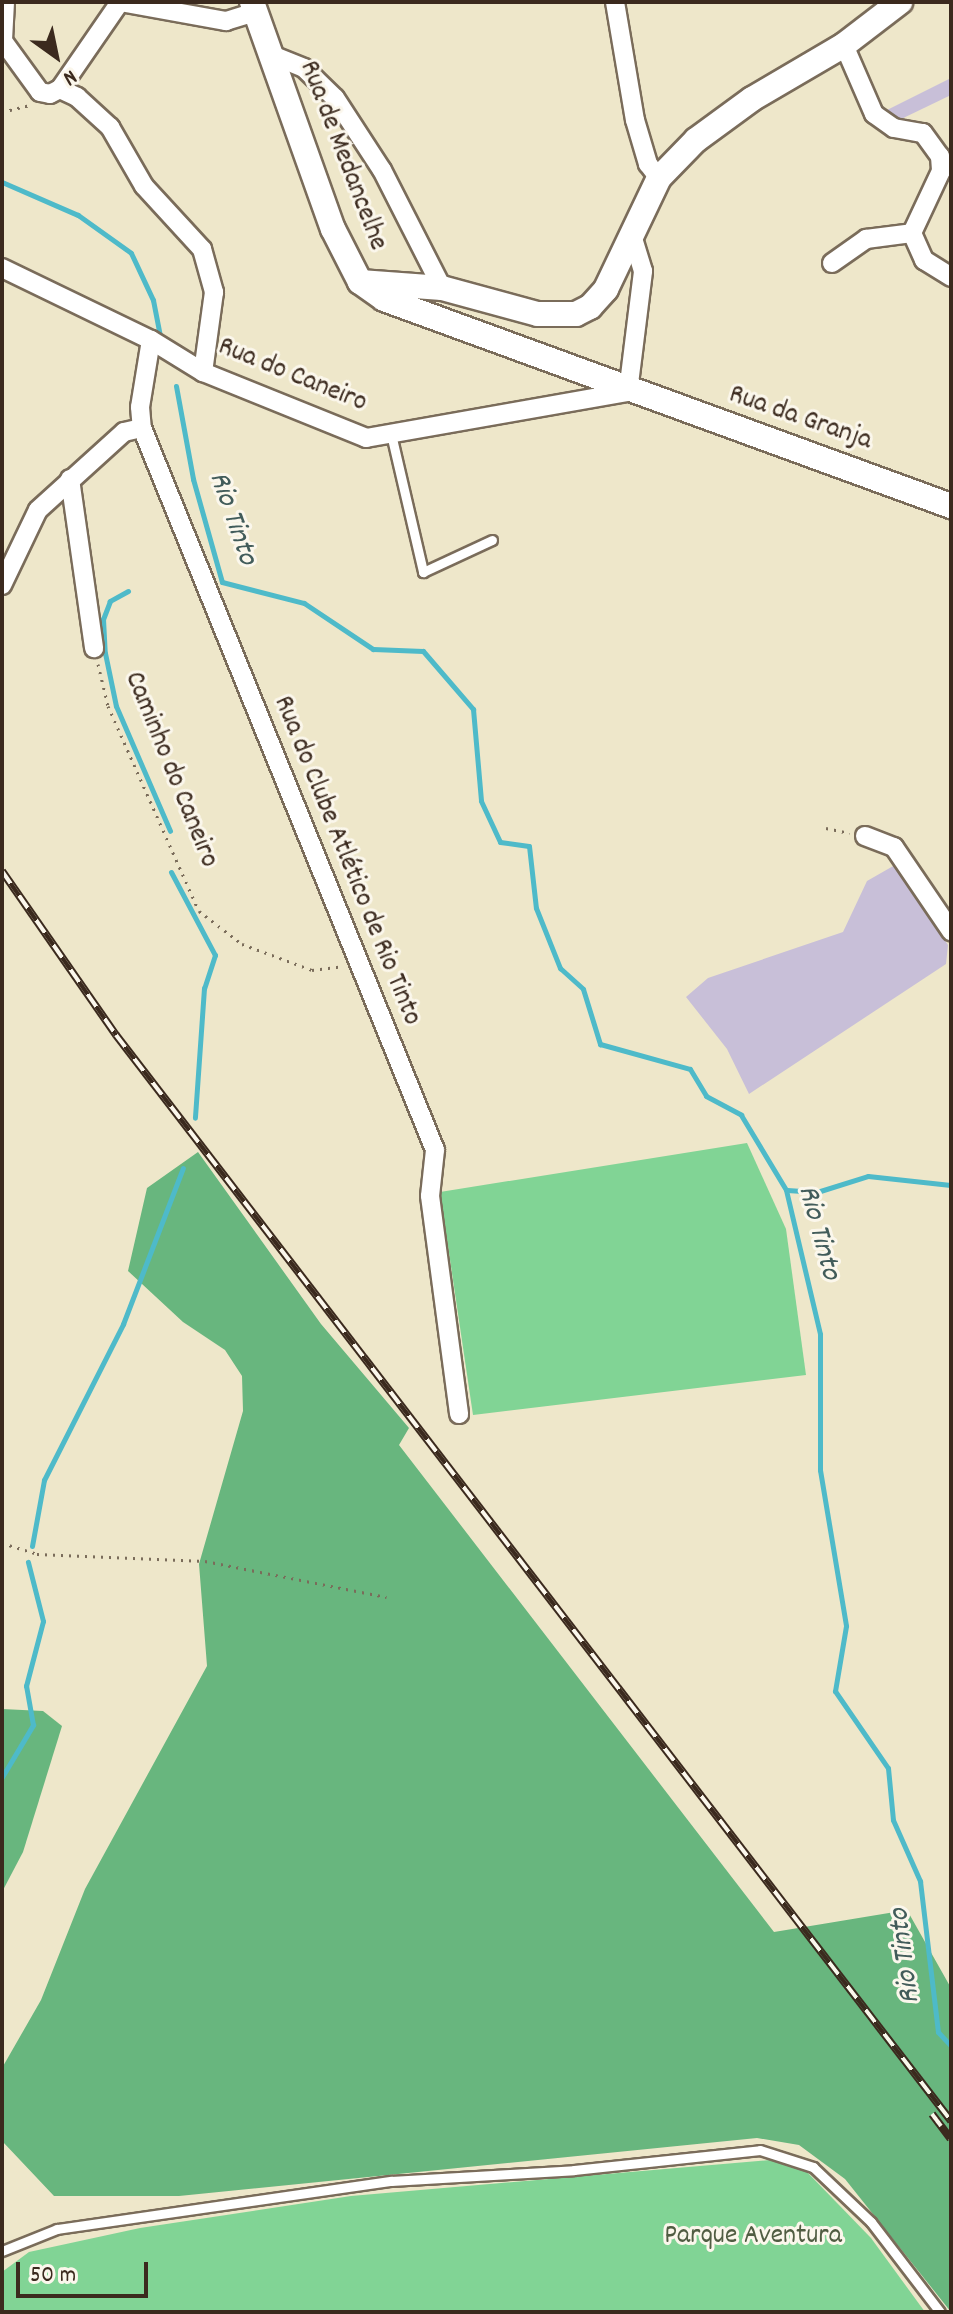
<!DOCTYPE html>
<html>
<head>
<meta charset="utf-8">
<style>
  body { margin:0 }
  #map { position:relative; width:953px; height:2314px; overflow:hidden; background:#eee7ca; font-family:Dekko,sans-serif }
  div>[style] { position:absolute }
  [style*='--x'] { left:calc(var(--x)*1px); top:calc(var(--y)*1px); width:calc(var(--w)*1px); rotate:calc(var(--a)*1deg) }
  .industrial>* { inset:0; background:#c8bfd8 }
  .green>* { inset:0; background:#81d495 }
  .forest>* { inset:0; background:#68b67e }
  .stream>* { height:5px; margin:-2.5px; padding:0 2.5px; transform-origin:2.5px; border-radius:2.5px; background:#4ebac9 }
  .path>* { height:3px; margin-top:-1.5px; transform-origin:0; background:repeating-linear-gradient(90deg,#7a6c5a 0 2px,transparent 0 8px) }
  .roads { filter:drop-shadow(2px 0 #7a6c5a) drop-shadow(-2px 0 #7a6c5a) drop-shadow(0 2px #7a6c5a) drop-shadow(0 -2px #7a6c5a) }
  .service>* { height:9px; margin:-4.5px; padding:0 4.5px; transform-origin:4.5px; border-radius:4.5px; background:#fff }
  .minor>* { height:18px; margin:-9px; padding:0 9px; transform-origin:9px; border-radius:9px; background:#fff }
  .tertiary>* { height:24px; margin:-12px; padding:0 12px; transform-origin:12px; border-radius:12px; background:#fff }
  .rail>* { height:8px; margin-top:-4px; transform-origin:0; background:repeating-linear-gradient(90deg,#fbf7ec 0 15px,#3b2a1e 0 30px); box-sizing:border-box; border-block:2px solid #3b2a1e }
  span { translate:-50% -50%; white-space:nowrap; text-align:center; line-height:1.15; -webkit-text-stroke:6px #fbf7ec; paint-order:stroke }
  .street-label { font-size:28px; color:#3b2a1e }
  .park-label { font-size:28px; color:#505d42 }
  .water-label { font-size:30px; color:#425c5a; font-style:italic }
  .frame { position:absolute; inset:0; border:4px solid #3b2a1e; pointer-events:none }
  .north { position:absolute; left:16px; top:16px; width:80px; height:80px; -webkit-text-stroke:6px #fbf7ec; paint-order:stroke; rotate:147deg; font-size:22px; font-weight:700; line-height:32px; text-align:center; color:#3b2a1e }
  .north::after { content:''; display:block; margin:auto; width:28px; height:36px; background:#3b2a1e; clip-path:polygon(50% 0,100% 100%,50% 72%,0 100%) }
  .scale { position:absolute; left:16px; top:2262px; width:132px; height:36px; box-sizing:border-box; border:4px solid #3b2a1e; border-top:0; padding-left:10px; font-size:24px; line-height:28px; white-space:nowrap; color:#3b2a1e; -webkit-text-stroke:6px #fbf7ec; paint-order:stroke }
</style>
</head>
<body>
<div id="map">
  <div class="industrial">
    <div style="clip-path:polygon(951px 78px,951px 95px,895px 122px,883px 112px)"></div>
    <div style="clip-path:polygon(895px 865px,948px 945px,946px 964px,749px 1094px,727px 1049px,686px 997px,708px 978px,843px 932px,867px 881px)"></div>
  </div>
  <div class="green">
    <div style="clip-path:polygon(747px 1143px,786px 1229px,806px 1375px,473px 1415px,440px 1192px)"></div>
    <div style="clip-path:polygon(770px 2160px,807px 2172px,871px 2238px,925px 2312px,2px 2312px,2px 2272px,29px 2252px,140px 2228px,351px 2196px)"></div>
  </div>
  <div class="forest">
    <div style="clip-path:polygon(198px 1152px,321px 1324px,409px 1428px,399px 1445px,774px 1932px,907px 1910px,951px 1988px,951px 2312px,845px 2179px,799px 2145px,757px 2138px,179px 2196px,54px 2196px,3px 2142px,2px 2068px,41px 2000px,85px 1889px,207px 1666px,199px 1564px,243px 1411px,242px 1376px,225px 1350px,183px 1322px,128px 1271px,147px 1188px)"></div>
    <div style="clip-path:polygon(2px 1709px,43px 1711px,62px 1726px,23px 1852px,2px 1892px)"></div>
  </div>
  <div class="stream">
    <div style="--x:2;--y:182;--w:83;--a:23.5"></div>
    <div style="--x:78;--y:215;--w:65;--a:35.6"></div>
    <div style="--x:131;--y:253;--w:52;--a:64.9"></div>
    <div style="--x:153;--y:300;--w:36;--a:79"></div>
    <div style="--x:176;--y:386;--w:95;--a:79.6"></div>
    <div style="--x:193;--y:479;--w:107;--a:74.3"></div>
    <div style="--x:222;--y:582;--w:85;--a:14.4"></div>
    <div style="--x:304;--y:603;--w:83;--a:33.7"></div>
    <div style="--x:373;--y:649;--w:50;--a:2.3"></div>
    <div style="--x:423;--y:651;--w:77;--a:49.2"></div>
    <div style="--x:473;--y:709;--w:92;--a:85"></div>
    <div style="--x:481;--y:801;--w:45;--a:65.1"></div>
    <div style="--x:500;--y:842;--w:29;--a:8"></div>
    <div style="--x:529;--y:846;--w:62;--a:83.6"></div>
    <div style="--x:536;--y:908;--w:65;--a:68.2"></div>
    <div style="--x:560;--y:968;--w:31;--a:42"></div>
    <div style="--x:583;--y:989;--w:58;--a:72.8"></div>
    <div style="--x:600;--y:1044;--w:93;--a:15.5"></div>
    <div style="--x:690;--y:1069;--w:31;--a:59"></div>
    <div style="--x:706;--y:1096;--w:40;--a:28"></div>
    <div style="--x:741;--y:1115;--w:87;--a:59"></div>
    <div style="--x:786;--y:1190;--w:148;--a:76.7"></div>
    <div style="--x:820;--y:1334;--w:136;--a:90"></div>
    <div style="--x:820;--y:1470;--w:158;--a:80.5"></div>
    <div style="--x:846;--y:1626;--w:66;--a:99.6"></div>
    <div style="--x:835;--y:1691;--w:93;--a:55.5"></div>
    <div style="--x:888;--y:1768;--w:52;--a:84.5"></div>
    <div style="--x:893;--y:1820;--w:67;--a:66.1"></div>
    <div style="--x:920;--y:1881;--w:152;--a:83.2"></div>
    <div style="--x:938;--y:2032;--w:19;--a:47"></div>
    <div style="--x:128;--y:591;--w:21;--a:151"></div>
    <div style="--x:110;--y:601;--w:19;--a:111"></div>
    <div style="--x:103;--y:619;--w:34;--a:87"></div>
    <div style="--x:105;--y:653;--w:54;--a:78.3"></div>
    <div style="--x:116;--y:706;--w:136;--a:66.6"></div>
    <div style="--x:171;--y:872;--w:94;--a:62.1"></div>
    <div style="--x:215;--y:955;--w:35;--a:108"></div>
    <div style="--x:204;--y:988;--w:130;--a:94"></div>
    <div style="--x:787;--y:1190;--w:30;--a:4"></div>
    <div style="--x:817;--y:1192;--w:53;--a:-17.4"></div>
    <div style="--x:868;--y:1176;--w:83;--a:6.2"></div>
    <div style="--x:32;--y:1546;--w:67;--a:-79.7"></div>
    <div style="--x:44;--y:1480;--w:175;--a:-63.1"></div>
    <div style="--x:123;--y:1324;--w:167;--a:-69"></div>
    <div style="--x:2;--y:1777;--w:61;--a:-59.2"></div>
    <div style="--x:33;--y:1725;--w:40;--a:-100"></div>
    <div style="--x:26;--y:1686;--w:67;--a:-75.3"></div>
    <div style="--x:43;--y:1621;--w:61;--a:-104.3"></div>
  </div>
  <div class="path">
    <div style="--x:2;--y:112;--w:29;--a:-14"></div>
    <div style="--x:98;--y:664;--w:43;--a:76.6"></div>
    <div style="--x:108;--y:706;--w:224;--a:66.1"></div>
    <div style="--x:199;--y:911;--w:54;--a:37.5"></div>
    <div style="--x:242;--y:944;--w:75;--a:20.4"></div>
    <div style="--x:312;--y:970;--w:31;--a:-7"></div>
    <div style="--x:826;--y:828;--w:24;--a:12"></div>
    <div style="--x:2;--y:1543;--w:37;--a:17"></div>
    <div style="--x:37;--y:1554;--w:168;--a:2.4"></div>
    <div style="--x:205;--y:1561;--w:185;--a:11.2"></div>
    <div style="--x:951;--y:1926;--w:66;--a:90"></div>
  </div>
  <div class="roads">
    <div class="service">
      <div style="--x:391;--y:434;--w:142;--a:76.9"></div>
      <div style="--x:423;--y:572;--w:76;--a:-24.9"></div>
      <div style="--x:2;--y:2251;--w:59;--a:-21.8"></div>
      <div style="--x:57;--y:2229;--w:337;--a:-8.2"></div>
      <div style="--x:391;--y:2181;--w:183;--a:-3.4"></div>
      <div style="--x:574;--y:2170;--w:187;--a:-6.1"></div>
      <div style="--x:760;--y:2150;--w:56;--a:17.8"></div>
      <div style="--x:813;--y:2167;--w:80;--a:43.5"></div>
      <div style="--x:871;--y:2222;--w:113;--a:52.5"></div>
    </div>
    <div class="minor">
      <div style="--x:5;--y:2;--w:39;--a:93"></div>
      <div style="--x:3;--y:41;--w:63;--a:54"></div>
      <div style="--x:40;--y:92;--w:10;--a:11"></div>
      <div style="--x:50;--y:94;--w:11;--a:-27"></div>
      <div style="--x:60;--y:89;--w:106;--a:-55.4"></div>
      <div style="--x:120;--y:2;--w:108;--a:10.2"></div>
      <div style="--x:226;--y:21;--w:31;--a:-17"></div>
      <div style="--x:615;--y:2;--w:120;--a:80.4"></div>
      <div style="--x:635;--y:120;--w:46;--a:73.5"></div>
      <div style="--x:648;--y:164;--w:18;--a:52"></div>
      <div style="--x:844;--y:45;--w:75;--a:66.5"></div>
      <div style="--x:874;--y:114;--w:24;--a:35"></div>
      <div style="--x:894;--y:128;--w:29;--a:10"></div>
      <div style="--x:923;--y:133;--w:29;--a:54"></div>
      <div style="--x:940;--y:156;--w:15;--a:86"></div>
      <div style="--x:941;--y:171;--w:68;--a:115.1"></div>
      <div style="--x:912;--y:233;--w:30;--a:66"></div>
      <div style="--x:924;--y:260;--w:32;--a:32"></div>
      <div style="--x:272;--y:55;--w:35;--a:22"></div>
      <div style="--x:304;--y:68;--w:43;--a:44.1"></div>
      <div style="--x:335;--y:98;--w:86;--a:56.9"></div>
      <div style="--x:382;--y:170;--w:132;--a:63"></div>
      <div style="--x:60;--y:89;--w:19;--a:25"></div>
      <div style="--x:77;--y:97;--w:45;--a:42.3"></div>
      <div style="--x:110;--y:127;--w:68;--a:60"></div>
      <div style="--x:144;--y:186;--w:86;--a:47.4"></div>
      <div style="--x:202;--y:249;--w:45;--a:74.4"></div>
      <div style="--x:214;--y:292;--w:81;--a:97.8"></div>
      <div style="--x:832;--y:263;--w:42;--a:-35.2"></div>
      <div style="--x:866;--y:239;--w:46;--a:-7.4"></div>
      <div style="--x:2;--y:268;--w:165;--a:25.8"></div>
      <div style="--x:151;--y:340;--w:61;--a:31.6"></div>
      <div style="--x:203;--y:372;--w:176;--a:22"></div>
      <div style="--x:366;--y:438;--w:266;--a:-10"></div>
      <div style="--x:628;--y:392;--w:122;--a:-82.9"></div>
      <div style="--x:643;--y:271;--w:37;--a:-107"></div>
      <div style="--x:151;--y:340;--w:68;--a:99.3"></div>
      <div style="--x:140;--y:407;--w:21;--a:85"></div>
      <div style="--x:142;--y:428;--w:779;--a:67.91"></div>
      <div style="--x:435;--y:1150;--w:46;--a:96.2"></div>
      <div style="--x:430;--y:1196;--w:220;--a:82.4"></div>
      <div style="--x:70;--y:479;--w:171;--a:81.9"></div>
      <div style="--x:2;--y:585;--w:83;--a:-64.4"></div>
      <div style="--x:38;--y:510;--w:116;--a:-42.2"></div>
      <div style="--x:124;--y:432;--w:18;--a:-13"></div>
      <div style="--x:865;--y:836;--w:31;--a:21"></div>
      <div style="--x:894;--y:847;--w:102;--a:55.8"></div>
    </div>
    <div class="tertiary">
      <div style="--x:252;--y:2;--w:241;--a:70.4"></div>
      <div style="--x:333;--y:229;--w:59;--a:63"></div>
      <div style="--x:360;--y:282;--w:29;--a:35"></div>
      <div style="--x:384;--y:299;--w:604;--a:20.06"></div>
      <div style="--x:360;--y:282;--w:82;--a:4.2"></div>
      <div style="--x:442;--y:288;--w:99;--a:15.2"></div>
      <div style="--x:538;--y:314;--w:38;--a:0"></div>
      <div style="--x:576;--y:314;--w:16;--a:-27"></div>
      <div style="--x:590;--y:307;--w:24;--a:-48"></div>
      <div style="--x:606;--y:289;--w:123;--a:-64.5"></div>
      <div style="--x:659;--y:178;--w:53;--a:-45.8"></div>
      <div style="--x:696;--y:140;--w:69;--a:-36.2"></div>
      <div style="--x:752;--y:99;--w:107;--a:-30.4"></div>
      <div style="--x:844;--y:45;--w:71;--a:-37.5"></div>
    </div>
  </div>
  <div class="rail">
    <div style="--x:2;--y:871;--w:200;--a:55.2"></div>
    <div style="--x:116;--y:1035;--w:1370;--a:52.44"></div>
    <div style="--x:932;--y:2114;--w:31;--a:53"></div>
  </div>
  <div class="street-label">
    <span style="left:342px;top:156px;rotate:69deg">Rua de Medancelhe</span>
    <span style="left:292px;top:376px;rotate:22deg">Rua do Caneiro</span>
    <span style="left:800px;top:419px;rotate:19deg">Rua da Granja</span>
    <span style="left:170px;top:770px;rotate:68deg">Caminho do Caneiro</span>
    <span style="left:346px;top:861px;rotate:68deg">Rua do Clube Atlético de Rio Tinto</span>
  </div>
  <div class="park-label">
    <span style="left:753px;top:2237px">Parque Aventura</span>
  </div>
  <div class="water-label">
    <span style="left:231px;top:519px;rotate:71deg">Rio Tinto</span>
    <span style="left:817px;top:1233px;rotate:75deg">Rio Tinto</span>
    <span style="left:907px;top:1956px;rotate:-97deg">Rio Tinto</span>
  </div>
  <div class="frame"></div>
  <div class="north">N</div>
  <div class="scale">50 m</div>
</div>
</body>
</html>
